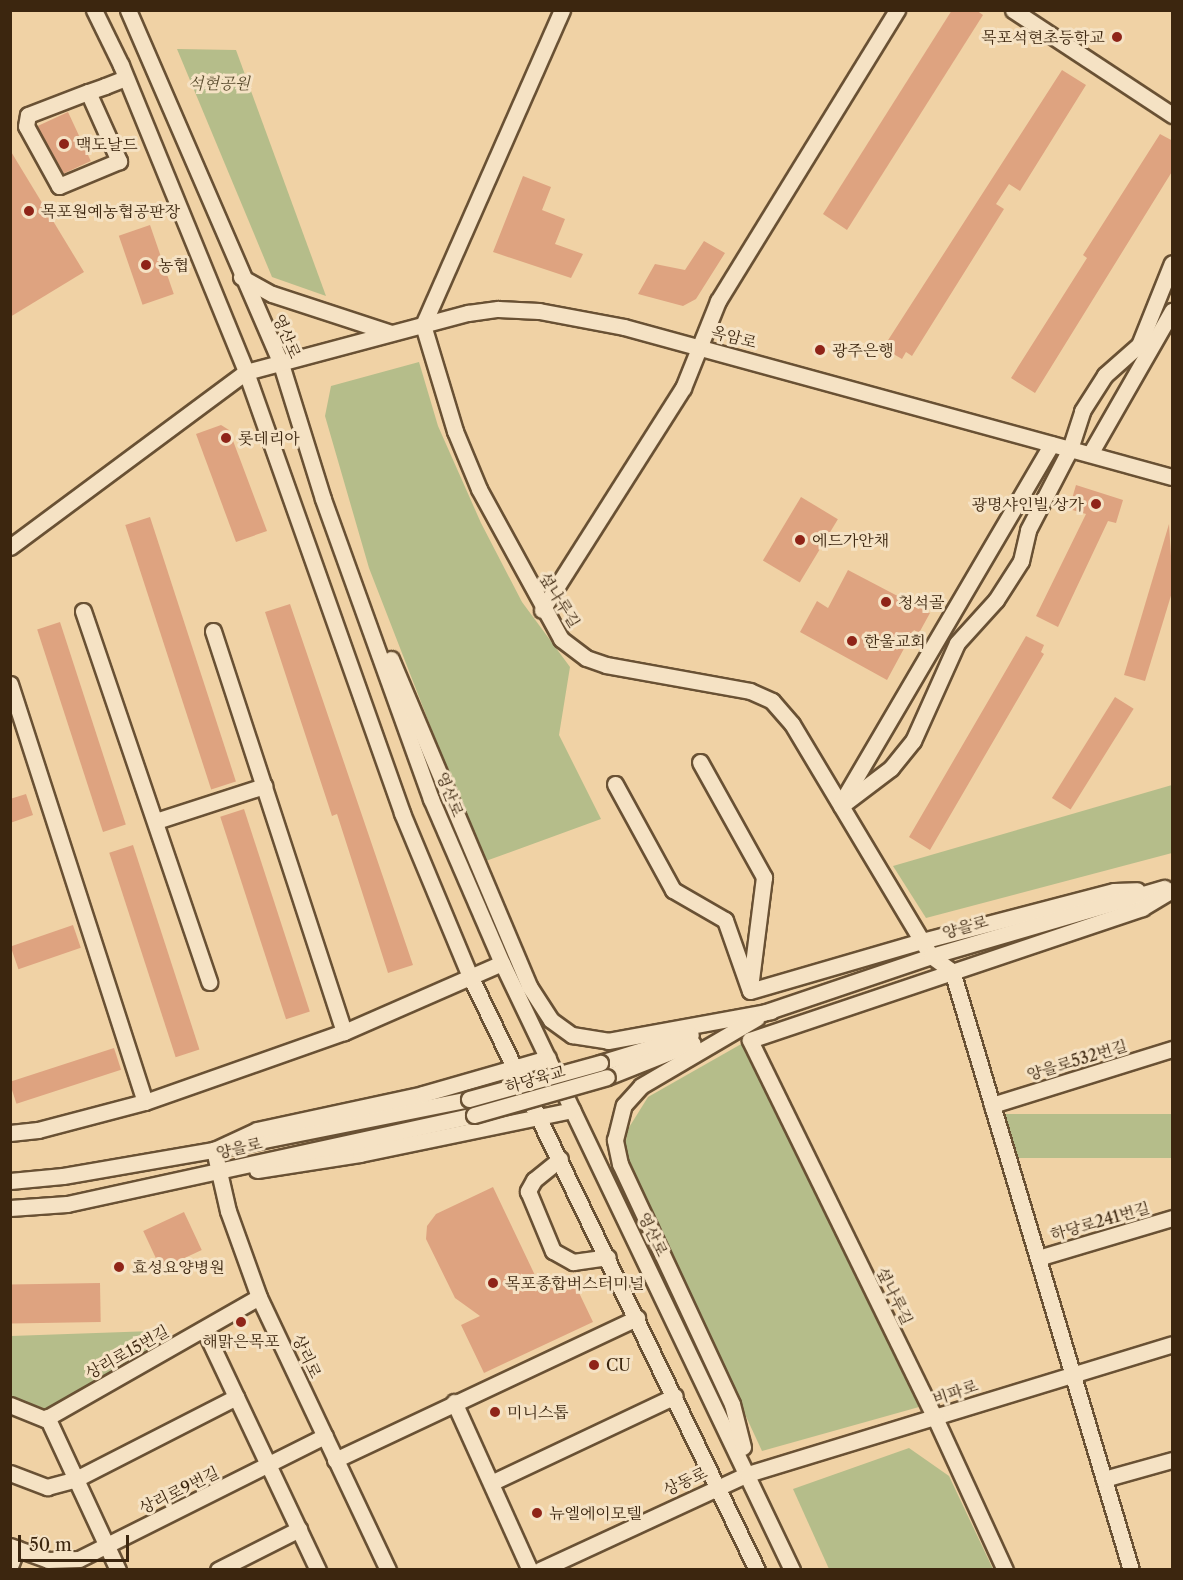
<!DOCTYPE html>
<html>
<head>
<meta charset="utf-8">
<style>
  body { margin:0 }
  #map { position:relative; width:1183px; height:1580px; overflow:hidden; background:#f0d2a5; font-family:"Libre Caslon Text","Noto Serif KR",serif }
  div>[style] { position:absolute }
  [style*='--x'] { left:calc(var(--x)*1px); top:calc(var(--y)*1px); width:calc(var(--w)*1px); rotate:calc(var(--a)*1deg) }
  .green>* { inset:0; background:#b5bd8a; transform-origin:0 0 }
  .building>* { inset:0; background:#dea380; transform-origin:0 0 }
  .roads { filter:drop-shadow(2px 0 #695134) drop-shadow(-2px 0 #695134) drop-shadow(0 2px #695134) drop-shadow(0 -2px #695134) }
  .minor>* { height:15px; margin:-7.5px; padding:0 7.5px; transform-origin:7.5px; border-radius:7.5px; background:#f5e2c4 }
  .bridges { filter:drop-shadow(2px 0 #695134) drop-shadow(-2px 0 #695134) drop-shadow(0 2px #695134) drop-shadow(0 -2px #695134) }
  .minor-bridge>* { height:15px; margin:-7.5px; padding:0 7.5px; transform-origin:7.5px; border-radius:7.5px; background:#f5e2c4 }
  .dots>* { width:16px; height:16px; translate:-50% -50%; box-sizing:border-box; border:3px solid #f5e2c4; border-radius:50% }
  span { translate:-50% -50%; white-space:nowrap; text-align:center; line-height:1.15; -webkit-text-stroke:6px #f5e2c4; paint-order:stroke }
  .poi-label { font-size:16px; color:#3c260f }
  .right { translate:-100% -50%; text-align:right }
  .left { translate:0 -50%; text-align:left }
  .park-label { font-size:16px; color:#5a4c2e; font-style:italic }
  .street-label { font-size:16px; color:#3c260f }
  .frame { position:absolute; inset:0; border:12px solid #3c260f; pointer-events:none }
  .scale { position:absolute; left:18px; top:1535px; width:111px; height:27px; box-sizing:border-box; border:3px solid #3c260f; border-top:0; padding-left:8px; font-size:18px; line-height:21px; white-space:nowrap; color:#3c260f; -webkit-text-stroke:4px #f5e2c4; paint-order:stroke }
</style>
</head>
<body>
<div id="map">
  <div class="green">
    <div style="clip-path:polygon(177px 49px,236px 50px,326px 296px,272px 277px)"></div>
    <div style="clip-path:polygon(419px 362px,438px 426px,481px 523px,522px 602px,570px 667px,559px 735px,601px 819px,483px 862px,369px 568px,325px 416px,331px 386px)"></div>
    <div style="clip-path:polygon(1172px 785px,1172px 853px,926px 918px,893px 866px)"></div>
    <div style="clip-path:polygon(743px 1043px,919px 1407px,762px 1451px,629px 1164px,625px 1146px,628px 1129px,648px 1097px)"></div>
    <div style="left:1172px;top:1114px;width:44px;height:169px;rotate:90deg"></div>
    <div style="clip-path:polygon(153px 1331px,159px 1344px,46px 1409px,11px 1396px,11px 1336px)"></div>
    <div style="clip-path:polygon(909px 1448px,949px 1476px,993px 1569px,829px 1569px,793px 1489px)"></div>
  </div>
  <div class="building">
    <div style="clip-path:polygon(952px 10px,976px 10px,983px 15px,847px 230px,823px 214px)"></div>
    <div style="clip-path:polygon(1062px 70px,1086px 85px,1020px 191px,1009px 184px,996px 204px,1004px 209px,912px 356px,906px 352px,902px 359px,883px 348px)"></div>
    <div style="left:68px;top:112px;width:54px;height:34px;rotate:65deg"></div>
    <div style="clip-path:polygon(1160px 134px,1173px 141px,1173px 170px,1035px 393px,1011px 378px,1087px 258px,1083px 255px)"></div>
    <div style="clip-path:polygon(10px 150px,84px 272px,10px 317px)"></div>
    <div style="clip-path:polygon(523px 176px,551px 187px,542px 210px,565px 219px,555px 244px,583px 254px,571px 278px,493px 252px)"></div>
    <div style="left:150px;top:225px;width:73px;height:33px;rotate:71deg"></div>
    <div style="clip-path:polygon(704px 241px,725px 253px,696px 299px,683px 306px,638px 294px,655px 264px,685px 270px)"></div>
    <div style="clip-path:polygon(221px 425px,229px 430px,267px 531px,236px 542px,196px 434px)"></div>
    <div style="clip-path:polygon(1076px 485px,1123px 500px,1116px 523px,1108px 521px,1058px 627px,1036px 616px,1086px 514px,1069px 509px)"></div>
    <div style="left:801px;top:497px;width:43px;height:74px;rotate:31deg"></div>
    <div style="left:150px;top:517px;width:278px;height:26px;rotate:72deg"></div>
    <div style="clip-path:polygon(1169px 524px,1173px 589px,1145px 681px,1124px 675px)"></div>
    <div style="clip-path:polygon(848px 570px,930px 613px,919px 633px,914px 630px,887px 680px,800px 632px,817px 601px,828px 608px)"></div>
    <div style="clip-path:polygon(290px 604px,413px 965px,388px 973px,337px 814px,332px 816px,265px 612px)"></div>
    <div style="left:60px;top:622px;width:213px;height:24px;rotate:72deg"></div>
    <div style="clip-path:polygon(1026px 636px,1044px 645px,1041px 652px,1044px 654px,930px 850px,909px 837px)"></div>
    <div style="left:1115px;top:697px;width:22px;height:119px;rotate:32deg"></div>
    <div style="clip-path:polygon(26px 794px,33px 815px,10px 823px,10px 799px)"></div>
    <div style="left:244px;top:809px;width:213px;height:25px;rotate:72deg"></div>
    <div style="left:133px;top:845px;width:215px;height:25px;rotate:72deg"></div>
    <div style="left:73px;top:925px;width:24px;height:66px;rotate:71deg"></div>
    <div style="left:114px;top:1048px;width:23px;height:110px;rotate:72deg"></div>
    <div style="clip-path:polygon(493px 1187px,542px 1290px,571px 1276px,593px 1322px,484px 1373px,461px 1325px,480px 1316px,455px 1298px,426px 1239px,427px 1226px,436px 1214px)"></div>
    <div style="left:184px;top:1212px;width:42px;height:45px;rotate:65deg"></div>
    <div style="left:100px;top:1283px;width:39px;height:90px;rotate:89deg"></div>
  </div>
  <div class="roads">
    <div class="minor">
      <div style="--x:94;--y:10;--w:61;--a:63.9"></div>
      <div style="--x:121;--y:65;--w:331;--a:67.8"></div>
      <div style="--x:246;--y:372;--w:468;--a:70.5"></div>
      <div style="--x:402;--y:813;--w:177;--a:67.4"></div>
      <div style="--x:470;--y:976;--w:660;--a:64.21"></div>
      <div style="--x:128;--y:10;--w:386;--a:66.6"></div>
      <div style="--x:281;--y:364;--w:141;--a:72.7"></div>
      <div style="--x:323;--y:499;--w:319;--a:70.2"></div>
      <div style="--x:431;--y:799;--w:179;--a:66.6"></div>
      <div style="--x:502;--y:963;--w:673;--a:64.46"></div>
      <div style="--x:562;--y:10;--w:344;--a:113.8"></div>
      <div style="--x:423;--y:325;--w:111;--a:73.2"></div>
      <div style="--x:455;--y:431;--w:63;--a:67.5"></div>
      <div style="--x:479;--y:489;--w:171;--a:61.3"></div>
      <div style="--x:561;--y:639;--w:31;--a:37"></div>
      <div style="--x:586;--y:658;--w:21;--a:19"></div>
      <div style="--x:606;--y:665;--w:146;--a:10.2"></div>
      <div style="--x:750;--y:691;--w:24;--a:24"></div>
      <div style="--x:772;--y:701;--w:30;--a:49"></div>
      <div style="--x:792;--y:724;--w:270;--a:59.1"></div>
      <div style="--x:931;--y:956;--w:26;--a:36"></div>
      <div style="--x:952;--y:971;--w:625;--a:73.36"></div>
      <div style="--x:1013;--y:10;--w:191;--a:33.4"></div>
      <div style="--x:88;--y:92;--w:76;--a:65.8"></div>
      <div style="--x:119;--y:161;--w:65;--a:157.4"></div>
      <div style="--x:59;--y:186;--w:68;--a:-118.8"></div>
      <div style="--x:26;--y:126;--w:11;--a:-80"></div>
      <div style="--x:28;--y:115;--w:64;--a:-21"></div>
      <div style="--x:88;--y:92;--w:18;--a:-19"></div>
      <div style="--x:105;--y:86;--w:22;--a:-21"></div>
      <div style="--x:241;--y:277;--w:35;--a:29"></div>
      <div style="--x:272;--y:294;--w:125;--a:18.1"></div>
      <div style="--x:1090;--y:454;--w:165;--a:-60.2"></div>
      <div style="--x:10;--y:547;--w:294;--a:-36.6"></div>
      <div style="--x:246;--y:372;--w:230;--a:-14.9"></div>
      <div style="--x:468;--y:313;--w:30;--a:-8"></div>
      <div style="--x:498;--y:309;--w:41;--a:2.8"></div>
      <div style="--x:539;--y:311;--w:86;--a:10.7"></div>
      <div style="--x:624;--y:327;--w:568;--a:15.31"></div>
      <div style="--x:542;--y:610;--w:263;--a:-57.6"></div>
      <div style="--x:683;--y:388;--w:94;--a:-68.1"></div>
      <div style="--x:718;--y:301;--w:342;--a:-58.4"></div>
      <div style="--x:83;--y:611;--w:392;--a:71.2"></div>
      <div style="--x:213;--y:631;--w:422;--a:71.9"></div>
      <div style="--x:391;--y:659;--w:355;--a:67.1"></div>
      <div style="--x:529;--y:986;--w:40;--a:57.1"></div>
      <div style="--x:551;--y:1020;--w:26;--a:36"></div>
      <div style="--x:572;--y:1035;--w:36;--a:9"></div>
      <div style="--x:608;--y:1041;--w:166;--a:-10.4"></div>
      <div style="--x:10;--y:684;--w:439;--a:72.1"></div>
      <div style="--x:700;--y:762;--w:132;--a:60.9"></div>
      <div style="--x:764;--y:877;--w:112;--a:97.2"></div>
      <div style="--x:615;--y:784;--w:121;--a:61.3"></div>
      <div style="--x:673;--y:890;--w:60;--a:30"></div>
      <div style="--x:725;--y:920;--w:75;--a:70.6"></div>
      <div style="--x:841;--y:803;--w:416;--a:-59.6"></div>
      <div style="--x:841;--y:806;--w:63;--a:-37.2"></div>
      <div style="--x:891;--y:768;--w:35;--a:-51"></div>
      <div style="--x:913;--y:741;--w:107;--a:-65.8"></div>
      <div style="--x:957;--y:643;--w:58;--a:-47.8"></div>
      <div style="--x:996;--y:600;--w:46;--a:-57.3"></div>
      <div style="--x:1021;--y:561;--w:32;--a:-77"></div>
      <div style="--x:1028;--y:530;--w:91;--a:-62.6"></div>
      <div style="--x:1070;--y:449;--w:40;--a:-72"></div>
      <div style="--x:1082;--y:411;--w:43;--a:-57.4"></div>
      <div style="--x:1105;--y:375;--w:45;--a:-41.4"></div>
      <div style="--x:1139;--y:345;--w:88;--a:-68.1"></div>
      <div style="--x:156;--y:821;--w:114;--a:-18"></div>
      <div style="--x:750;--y:991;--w:179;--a:-16.2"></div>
      <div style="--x:922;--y:941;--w:198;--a:-14.6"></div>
      <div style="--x:1114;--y:891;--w:23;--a:-2"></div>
      <div style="--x:763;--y:1013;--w:177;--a:-18.7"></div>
      <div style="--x:931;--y:956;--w:243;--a:-16.3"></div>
      <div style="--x:600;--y:1063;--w:95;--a:-17.1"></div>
      <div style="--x:607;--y:1077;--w:92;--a:-21.6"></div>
      <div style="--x:992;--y:1105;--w:189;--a:-17.3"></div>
      <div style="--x:10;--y:1133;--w:28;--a:-6"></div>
      <div style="--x:38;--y:1130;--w:111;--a:-14.7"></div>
      <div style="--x:145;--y:1102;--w:211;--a:-19.4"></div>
      <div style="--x:344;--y:1032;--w:172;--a:-23.6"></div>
      <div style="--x:560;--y:1159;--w:33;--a:141"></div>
      <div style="--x:534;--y:1180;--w:13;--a:119"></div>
      <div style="--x:528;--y:1191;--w:65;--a:67.4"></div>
      <div style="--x:553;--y:1251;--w:23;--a:29"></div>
      <div style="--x:573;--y:1262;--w:35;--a:-8"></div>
      <div style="--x:257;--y:1170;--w:104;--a:-8.8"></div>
      <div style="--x:360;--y:1154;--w:217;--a:-11.7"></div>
      <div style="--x:10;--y:1181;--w:53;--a:-5.4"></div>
      <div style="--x:63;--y:1176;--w:153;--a:-9.8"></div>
      <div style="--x:214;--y:1150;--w:260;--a:-11.3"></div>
      <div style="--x:10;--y:1208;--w:57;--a:-4"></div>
      <div style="--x:67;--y:1204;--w:417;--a:-12.3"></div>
      <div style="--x:1038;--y:1258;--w:140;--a:-16.6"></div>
      <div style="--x:204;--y:1329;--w:267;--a:64.7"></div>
      <div style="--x:454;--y:1402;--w:184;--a:65.7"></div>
      <div style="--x:10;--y:1405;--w:38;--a:22"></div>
      <div style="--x:45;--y:1419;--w:246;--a:-29.7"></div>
      <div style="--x:47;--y:1417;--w:169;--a:65.1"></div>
      <div style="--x:743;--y:1447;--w:44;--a:-104.3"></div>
      <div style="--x:732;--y:1404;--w:265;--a:-115"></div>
      <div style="--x:620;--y:1164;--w:25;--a:-102"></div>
      <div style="--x:615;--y:1140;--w:36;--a:-76"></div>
      <div style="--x:624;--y:1105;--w:25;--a:-48"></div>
      <div style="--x:641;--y:1086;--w:134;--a:-30.4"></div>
      <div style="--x:335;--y:1460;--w:334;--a:-25.2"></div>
      <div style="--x:10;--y:1473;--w:40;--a:21"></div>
      <div style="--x:47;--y:1487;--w:30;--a:-15"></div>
      <div style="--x:76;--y:1479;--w:180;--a:-27.1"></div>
      <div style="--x:1104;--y:1479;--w:71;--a:-15.6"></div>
      <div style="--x:493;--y:1482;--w:201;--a:-25.3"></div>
      <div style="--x:10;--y:1546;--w:40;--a:20.2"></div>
      <div style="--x:48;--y:1560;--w:31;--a:-2"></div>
      <div style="--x:79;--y:1559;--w:275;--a:-26.6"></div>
      <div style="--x:10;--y:1566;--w:19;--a:-69"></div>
      <div style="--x:218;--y:1570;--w:91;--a:-26.8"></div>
      <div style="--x:388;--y:1570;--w:302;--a:-115.3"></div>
      <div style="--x:259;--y:1297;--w:91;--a:-109.8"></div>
      <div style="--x:228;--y:1211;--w:63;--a:-102.9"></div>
      <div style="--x:214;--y:1150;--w:47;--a:-24.9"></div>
      <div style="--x:257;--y:1130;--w:170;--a:-12.2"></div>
      <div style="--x:423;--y:1094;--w:130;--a:-16.1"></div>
      <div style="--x:540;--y:1570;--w:229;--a:-24.8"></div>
      <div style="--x:748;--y:1474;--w:443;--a:-17"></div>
      <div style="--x:1005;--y:1570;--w:167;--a:-114.7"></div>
      <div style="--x:935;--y:1418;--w:421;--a:-116.1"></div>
      <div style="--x:750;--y:1040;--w:414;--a:-18.6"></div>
      <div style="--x:1142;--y:908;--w:35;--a:-31"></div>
    </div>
  </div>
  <div class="bridges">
    <div class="minor-bridge">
      <div style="--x:469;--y:1099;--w:136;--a:-15.4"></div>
      <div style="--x:474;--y:1115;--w:138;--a:-15.9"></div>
    </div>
  </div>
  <div class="dots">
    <div style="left:1117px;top:37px;background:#8f2418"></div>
    <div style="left:64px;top:144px;background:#8f2418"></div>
    <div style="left:29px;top:211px;background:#8f2418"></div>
    <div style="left:146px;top:265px;background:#8f2418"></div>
    <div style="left:820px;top:350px;background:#8f2418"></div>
    <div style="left:226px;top:438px;background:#8f2418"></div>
    <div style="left:1096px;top:504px;background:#8f2418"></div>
    <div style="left:800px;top:540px;background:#8f2418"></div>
    <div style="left:886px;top:602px;background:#8f2418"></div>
    <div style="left:852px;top:641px;background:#8f2418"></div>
    <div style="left:119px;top:1267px;background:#8f2418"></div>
    <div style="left:493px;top:1283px;background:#8f2418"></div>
    <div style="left:241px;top:1322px;background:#8f2418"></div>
    <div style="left:594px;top:1365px;background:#8f2418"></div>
    <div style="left:495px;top:1412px;background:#8f2418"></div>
    <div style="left:537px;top:1513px;background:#8f2418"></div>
  </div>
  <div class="poi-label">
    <span class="right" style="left:1105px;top:37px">목포석현초등학교</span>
    <span class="left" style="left:76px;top:144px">맥도날드</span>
    <span class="left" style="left:41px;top:211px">목포원예농협공판장</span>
    <span class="left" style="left:158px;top:265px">농협</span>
    <span class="left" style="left:832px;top:350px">광주은행</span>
    <span class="left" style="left:238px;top:438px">롯데리아</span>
    <span class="right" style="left:1084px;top:504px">광명샤인빌 상가</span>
    <span class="left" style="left:812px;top:540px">에드가안채</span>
    <span class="left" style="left:898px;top:602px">청석골</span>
    <span class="left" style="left:864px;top:641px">한울교회</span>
    <span class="left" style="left:132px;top:1267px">효성요양병원</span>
    <span class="left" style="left:505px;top:1283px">목포종합버스터미널</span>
    <span style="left:241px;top:1341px">해맑은목포</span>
    <span class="left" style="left:606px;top:1365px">CU</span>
    <span class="left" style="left:507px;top:1412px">미니스톱</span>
    <span class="left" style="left:549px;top:1513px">뉴엘에이모텔</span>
  </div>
  <div class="park-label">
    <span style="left:219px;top:83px">석현공원</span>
  </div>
  <div class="street-label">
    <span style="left:287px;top:336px;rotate:67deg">영산로</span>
    <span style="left:734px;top:337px;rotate:15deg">옥암로</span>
    <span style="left:560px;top:600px;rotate:58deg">섶나루길</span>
    <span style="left:450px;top:794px;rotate:68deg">영산로</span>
    <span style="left:965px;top:927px;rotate:-16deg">양을로</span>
    <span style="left:1077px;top:1060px;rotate:-17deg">양을로532번길</span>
    <span style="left:535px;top:1079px;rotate:-16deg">하당육교</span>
    <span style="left:239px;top:1148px;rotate:-13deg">양을로</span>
    <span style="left:1100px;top:1221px;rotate:-16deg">하당로241번길</span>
    <span style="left:653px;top:1234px;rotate:64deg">영산로</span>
    <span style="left:895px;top:1296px;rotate:64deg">섶나루길</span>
    <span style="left:127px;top:1352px;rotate:-29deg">상리로15번길</span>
    <span style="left:307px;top:1356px;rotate:65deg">상리로</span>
    <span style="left:955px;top:1392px;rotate:-18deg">비파로</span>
    <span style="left:685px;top:1481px;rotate:-25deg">상동로</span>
    <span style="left:179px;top:1490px;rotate:-26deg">상리로9번길</span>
  </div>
  <div class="frame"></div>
  <div class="scale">50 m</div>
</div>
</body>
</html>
